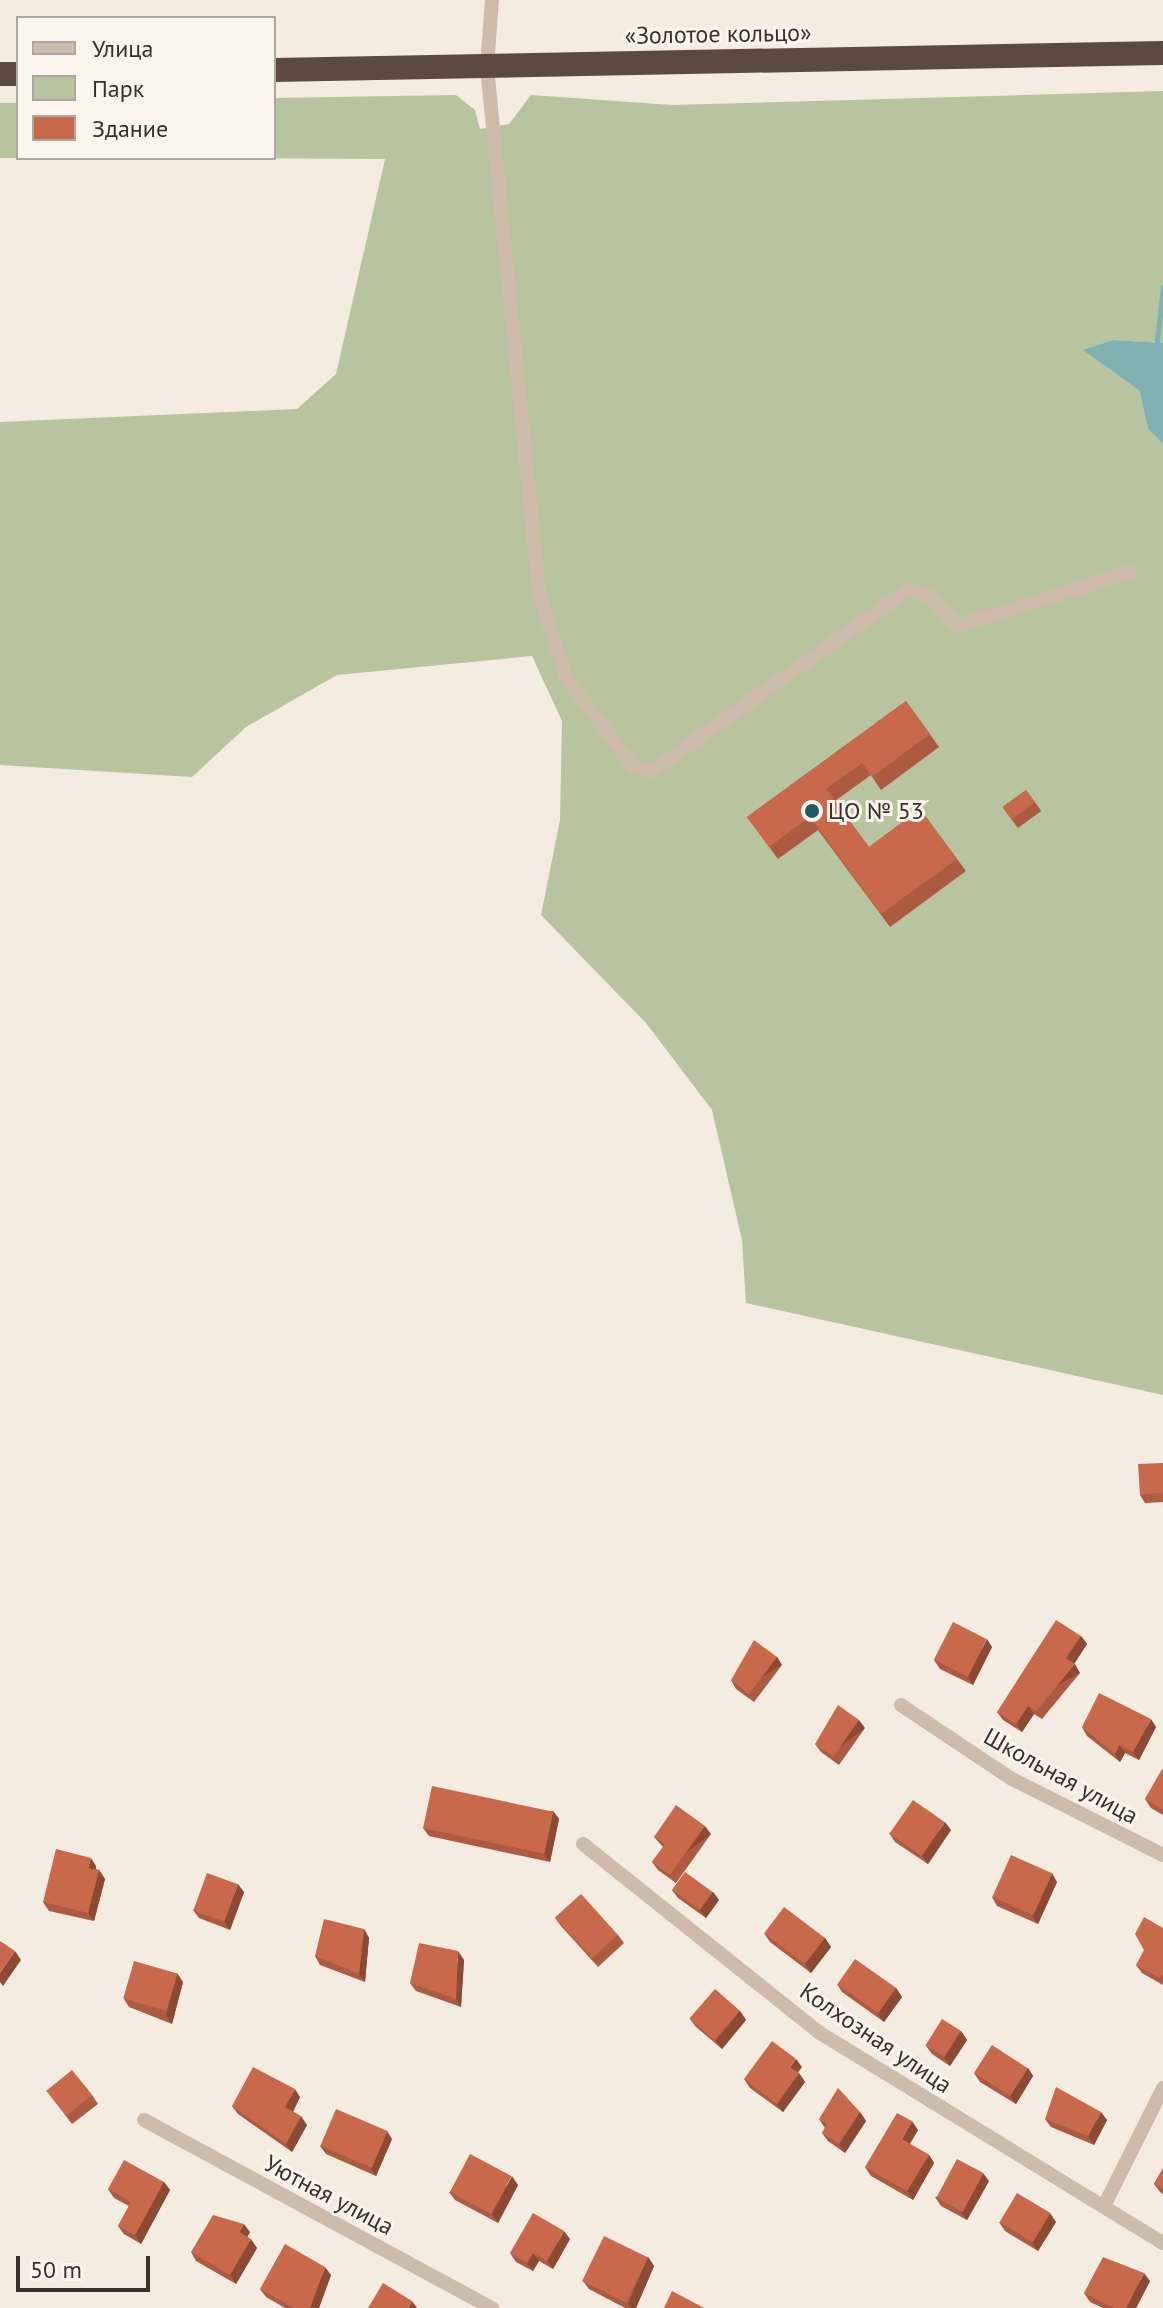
<!DOCTYPE html>
<html>
<head>
<meta charset="utf-8">
<style>
  body { margin:0 }
  #map { position:relative; width:1163px; height:2308px; overflow:hidden; background:#f4ebe1; font-family:"PT Sans",sans-serif }
  div>[style] { position:absolute }
  [style*='--x'] { left:calc(var(--x)*1px); top:calc(var(--y)*1px); width:calc(var(--w)*1px); rotate:calc(var(--a)*1deg) }
  .green>* { inset:0; background:#b8c4a0; transform-origin:0 0 }
  .water>* { inset:0; background:#7fb0b2 }
  .stream>* { height:5px; margin:-2.5px; padding:0 2.5px; transform-origin:2.5px; border-radius:2.5px; background:#7fb0b2 }
  .street>* { height:14px; margin:-7px; padding:0 7px; transform-origin:7px; border-radius:7px; background:#cdbbac }
  .highway>* { height:24px; margin:-12px; padding:0 12px; transform-origin:12px; border-radius:12px; background:#5c4a42 }
  .wall>* { inset:0; background:#ac5a40; transform-origin:0 0 }
  .shaded-wall>* { inset:0; background:#8c4a34; transform-origin:0 0 }
  .building>* { inset:0; background:#c8694b; transform-origin:0 0 }
  .dots>* { width:22px; height:22px; translate:-50% -50%; box-sizing:border-box; border:4px solid #fbf5ee; border-radius:50% }
  span { translate:-50% -50%; white-space:nowrap; text-align:center; line-height:1.15; -webkit-text-stroke:6px #fbf5ee; paint-order:stroke }
  .street-label { font-size:24px; color:#3b302b }
  .poi-label { font-size:24px; color:#3b302b }
  .left { translate:0 -50%; text-align:left }
  .legend { position:absolute; left:16px; top:16px; width:260px; height:144px; box-sizing:border-box; background:#fbf5ee; border:2px solid #aea6a0; margin:0; padding:10px 14px; list-style:none; font-size:24px; color:#3b302b }
  .legend li { display:flex; align-items:center; gap:16px; height:40px }
  .legend b { width:40px; border:2px solid #aea6a0 }
  .scale { position:absolute; left:16px; top:2256px; width:134px; height:36px; box-sizing:border-box; border:4px solid #3b302b; border-top:0; padding-left:10px; font-size:24px; line-height:28px; white-space:nowrap; color:#3b302b; -webkit-text-stroke:6px #fbf5ee; paint-order:stroke }
</style>
</head>
<body>
<div id="map">
  <div class="green">
    <div style="clip-path:polygon(1163px 91px,1163px 343px,1114px 340px,1107px 363px,1139px 390px,1148px 427px,1163px 444px,1163px 1395px,746px 1303px,742px 1240px,712px 1110px,646px 1023px,541px 915px,560px 820px,562px 721px,532px 656px,337px 675px,246px 727px,192px 777px,0 765px,0 422px,297px 409px,336px 374px,385px 159px,181px 158px,274px 158px,274px 98px,456px 95px,475px 110px,480px 129px,509px 124px,531px 95px,672px 105px)"></div>
    <div style="left:0;top:103px;width:18px;height:55px"></div>
  </div>
  <div class="water">
    <div style="clip-path:polygon(1114px 340px,1163px 343px,1163px 444px,1148px 428px,1139px 390px,1083px 350px)"></div>
  </div>
  <div class="stream">
    <div style="--x:1163;--y:287;--w:54;--a:96.3"></div>
    <div style="--x:1157;--y:341;--w:14;--a:65"></div>
  </div>
  <div class="street">
    <div style="--x:492;--y:0;--w:67;--a:94.3"></div>
    <div style="--x:487;--y:67;--w:530;--a:84.36"></div>
    <div style="--x:539;--y:594;--w:87;--a:72"></div>
    <div style="--x:566;--y:677;--w:110;--a:53.1"></div>
    <div style="--x:632;--y:765;--w:21;--a:17"></div>
    <div style="--x:652;--y:771;--w:314;--a:-35.3"></div>
    <div style="--x:908;--y:590;--w:21;--a:14"></div>
    <div style="--x:928;--y:595;--w:43;--a:45.9"></div>
    <div style="--x:958;--y:626;--w:180;--a:-17.4"></div>
    <div style="--x:901;--y:1705;--w:133;--a:33.7"></div>
    <div style="--x:1012;--y:1779;--w:169;--a:26.7"></div>
    <div style="--x:583;--y:1844;--w:303;--a:38.6"></div>
    <div style="--x:820;--y:2033;--w:402;--a:31.5"></div>
    <div style="--x:144;--y:2120;--w:396;--a:28.4"></div>
    <div style="--x:1104;--y:2206;--w:132;--a:-63.4"></div>
  </div>
  <div class="highway">
    <div style="--x:274;--y:70;--w:889;--a:-1.1"></div>
    <div style="--x:0;--y:74;--w:18;--a:0"></div>
  </div>
  <div class="wall">
    <div style="clip-path:polygon(906px 701px,939px 747px,881px 790px,871px 775px,835px 801px,869px 847px,920px 809px,966px 871px,890px 927px,818px 830px,778px 859px,747px 817px)"></div>
    <div style="left:1026px;top:790px;width:26px;height:29px;rotate:54deg"></div>
    <div style="clip-path:polygon(1163px 1463px,1163px 1502px,1145px 1503px,1140px 1495px)"></div>
    <div style="clip-path:polygon(1081px 1636px,1087px 1644px,1074px 1664px,1080px 1673px,1042px 1719px,1034px 1714px,1022px 1732px,1003px 1720px,997px 1712px)"></div>
    <div style="clip-path:polygon(992px 1647px,973px 1685px,940px 1669px,934px 1660px)"></div>
    <div style="clip-path:polygon(777px 1657px,782px 1665px,754px 1702px,736px 1689px,731px 1680px)"></div>
    <div style="clip-path:polygon(1082px 1727px,1156px 1727px,1139px 1760px,1125px 1753px,1120px 1762px,1087px 1736px)"></div>
    <div style="clip-path:polygon(865px 1728px,839px 1765px,821px 1752px,815px 1744px)"></div>
    <div style="clip-path:polygon(1163px 1770px,1163px 1815px,1151px 1808px,1145px 1799px)"></div>
    <div style="clip-path:polygon(553px 1811px,559px 1819px,550px 1862px,429px 1836px,423px 1828px)"></div>
    <div style="clip-path:polygon(951px 1830px,928px 1864px,895px 1842px,889px 1833px)"></div>
    <div style="clip-path:polygon(711px 1834px,676px 1883px,658px 1870px,652px 1862px,663px 1847px,654px 1837px)"></div>
    <div style="clip-path:polygon(96px 1866px,96px 1869px,99px 1870px,105px 1879px,94px 1921px,49px 1911px,43px 1902px)"></div>
    <div style="clip-path:polygon(1057px 1882px,1038px 1924px,997px 1906px,992px 1897px)"></div>
    <div style="clip-path:polygon(672px 1890px,713px 1892px,719px 1900px,706px 1918px,678px 1898px)"></div>
    <div style="clip-path:polygon(244px 1892px,230px 1930px,199px 1918px,193px 1910px)"></div>
    <div style="clip-path:polygon(555px 1918px,618px 1935px,624px 1943px,598px 1967px,561px 1926px)"></div>
    <div style="clip-path:polygon(1163px 1928px,1163px 1985px,1142px 1973px,1136px 1965px)"></div>
    <div style="clip-path:polygon(364px 1929px,369px 1938px,365px 1982px,320px 1965px,315px 1956px)"></div>
    <div style="clip-path:polygon(764px 1933px,825px 1938px,831px 1947px,811px 1973px,770px 1942px)"></div>
    <div style="clip-path:polygon(464px 1960px,461px 2007px,416px 1991px,410px 1983px)"></div>
    <div style="clip-path:polygon(183px 1982px,172px 2024px,129px 2007px,124px 1999px)"></div>
    <div style="clip-path:polygon(837px 1984px,896px 1988px,902px 1997px,884px 2022px,842px 1992px)"></div>
    <div style="clip-path:polygon(740px 2011px,746px 2020px,722px 2049px,696px 2027px,690px 2019px)"></div>
    <div style="clip-path:polygon(961px 2031px,967px 2040px,950px 2066px,932px 2054px,926px 2046px)"></div>
    <div style="clip-path:polygon(802px 2067px,798px 2072px,805px 2082px,783px 2112px,750px 2088px,744px 2079px)"></div>
    <div style="clip-path:polygon(1028px 2068px,1033px 2076px,1016px 2104px,980px 2082px,974px 2073px)"></div>
    <div style="clip-path:polygon(46px 2090px,92px 2095px,98px 2104px,72px 2124px)"></div>
    <div style="clip-path:polygon(300px 2097px,293px 2112px,307px 2125px,292px 2152px,238px 2114px,232px 2106px)"></div>
    <div style="clip-path:polygon(860px 2112px,866px 2121px,845px 2153px,828px 2141px,822px 2133px,825px 2128px,819px 2119px)"></div>
    <div style="clip-path:polygon(1045px 2119px,1107px 2120px,1094px 2145px,1051px 2127px)"></div>
    <div style="clip-path:polygon(918px 2130px,910px 2144px,929px 2155px,934px 2163px,913px 2200px,871px 2176px,865px 2167px)"></div>
    <div style="clip-path:polygon(392px 2139px,376px 2176px,326px 2154px,320px 2146px)"></div>
    <div style="clip-path:polygon(1163px 2168px,1163px 2194px,1160px 2192px,1154px 2184px)"></div>
    <div style="clip-path:polygon(989px 2181px,967px 2220px,941px 2206px,935px 2197px)"></div>
    <div style="clip-path:polygon(164px 2182px,170px 2190px,141px 2244px,124px 2234px,118px 2226px,129px 2206px,114px 2198px,108px 2189px)"></div>
    <div style="clip-path:polygon(518px 2185px,498px 2223px,455px 2200px,449px 2192px)"></div>
    <div style="clip-path:polygon(999px 2222px,1056px 2222px,1038px 2251px,1005px 2231px)"></div>
    <div style="clip-path:polygon(250px 2232px,247px 2237px,257px 2248px,236px 2284px,196px 2261px,191px 2252px)"></div>
    <div style="clip-path:polygon(570px 2239px,553px 2269px,539px 2261px,533px 2271px,516px 2262px,510px 2253px)"></div>
    <div style="clip-path:polygon(648px 2257px,654px 2266px,636px 2308px,625px 2308px,589px 2289px,583px 2281px)"></div>
    <div style="clip-path:polygon(331px 2275px,319px 2308px,285px 2308px,266px 2297px,260px 2289px)"></div>
    <div style="clip-path:polygon(1150px 2281px,1136px 2308px,1103px 2308px,1090px 2302px,1084px 2293px)"></div>
  </div>
  <div class="shaded-wall">
    <div style="clip-path:polygon(1081px 1636px,1087px 1644px,1072px 1667px,1066px 1658px)"></div>
    <div style="clip-path:polygon(987px 1639px,992px 1647px,973px 1685px,968px 1677px)"></div>
    <div style="left:777px;top:1657px;width:9px;height:46px;rotate:58deg"></div>
    <div style="left:1075px;top:1664px;width:10px;height:61px;rotate:61deg"></div>
    <div style="clip-path:polygon(1028px 1706px,1034px 1714px,1022px 1732px,1016px 1724px)"></div>
    <div style="clip-path:polygon(1151px 1719px,1156px 1727px,1139px 1760px,1133px 1752px)"></div>
    <div style="left:859px;top:1720px;width:10px;height:45px;rotate:53deg"></div>
    <div style="clip-path:polygon(1119px 1745px,1125px 1753px,1120px 1762px,1115px 1754px)"></div>
    <div style="clip-path:polygon(553px 1811px,559px 1819px,550px 1862px,544px 1853px)"></div>
    <div style="clip-path:polygon(945px 1822px,951px 1830px,928px 1864px,922px 1856px)"></div>
    <div style="left:705px;top:1826px;width:10px;height:60px;rotate:53deg"></div>
    <div style="clip-path:polygon(91px 1858px,96px 1866px,94px 1876px,88px 1868px)"></div>
    <div style="clip-path:polygon(99px 1870px,105px 1879px,94px 1921px,88px 1913px)"></div>
    <div style="clip-path:polygon(1052px 1873px,1057px 1882px,1038px 1924px,1032px 1916px)"></div>
    <div style="clip-path:polygon(238px 1884px,244px 1892px,230px 1930px,224px 1921px)"></div>
    <div style="clip-path:polygon(713px 1892px,719px 1900px,706px 1918px,700px 1910px)"></div>
    <div style="clip-path:polygon(364px 1929px,369px 1938px,365px 1982px,359px 1974px)"></div>
    <div style="clip-path:polygon(825px 1938px,831px 1947px,811px 1973px,805px 1964px)"></div>
    <div style="clip-path:polygon(15px 1951px,21px 1960px,3px 1986px,0 1982px,0 1973px)"></div>
    <div style="clip-path:polygon(458px 1951px,464px 1960px,461px 2007px,456px 1999px)"></div>
    <div style="clip-path:polygon(177px 1973px,183px 1982px,172px 2024px,166px 2015px)"></div>
    <div style="clip-path:polygon(896px 1988px,902px 1997px,884px 2022px,878px 2014px)"></div>
    <div style="clip-path:polygon(740px 2011px,746px 2020px,722px 2049px,716px 2041px)"></div>
    <div style="clip-path:polygon(961px 2031px,967px 2040px,950px 2066px,944px 2058px)"></div>
    <div style="clip-path:polygon(796px 2059px,802px 2067px,796px 2075px,790px 2067px)"></div>
    <div style="clip-path:polygon(1028px 2068px,1033px 2076px,1016px 2104px,1010px 2096px)"></div>
    <div style="clip-path:polygon(799px 2073px,805px 2082px,783px 2112px,777px 2104px)"></div>
    <div style="clip-path:polygon(295px 2089px,300px 2097px,291px 2116px,285px 2107px)"></div>
    <div style="clip-path:polygon(860px 2112px,866px 2121px,845px 2153px,839px 2144px)"></div>
    <div style="clip-path:polygon(1101px 2112px,1107px 2120px,1094px 2145px,1088px 2136px)"></div>
    <div style="clip-path:polygon(301px 2116px,307px 2125px,292px 2152px,286px 2144px)"></div>
    <div style="clip-path:polygon(912px 2121px,918px 2130px,907px 2148px,902px 2139px)"></div>
    <div style="clip-path:polygon(387px 2131px,392px 2139px,376px 2176px,370px 2167px)"></div>
    <div style="clip-path:polygon(929px 2155px,934px 2163px,913px 2200px,907px 2191px)"></div>
    <div style="clip-path:polygon(983px 2173px,989px 2181px,967px 2220px,961px 2212px)"></div>
    <div style="clip-path:polygon(512px 2176px,518px 2185px,498px 2223px,492px 2214px)"></div>
    <div style="clip-path:polygon(164px 2182px,170px 2190px,141px 2244px,135px 2235px)"></div>
    <div style="clip-path:polygon(1050px 2213px,1056px 2222px,1038px 2251px,1032px 2242px)"></div>
    <div style="clip-path:polygon(244px 2224px,250px 2232px,245px 2241px,239px 2232px)"></div>
    <div style="clip-path:polygon(564px 2231px,570px 2239px,553px 2269px,547px 2261px)"></div>
    <div style="clip-path:polygon(251px 2239px,257px 2248px,236px 2284px,230px 2275px)"></div>
    <div style="clip-path:polygon(533px 2253px,539px 2261px,533px 2271px,527px 2263px)"></div>
    <div style="clip-path:polygon(648px 2257px,654px 2266px,636px 2308px,631px 2308px,628px 2304px)"></div>
    <div style="clip-path:polygon(325px 2267px,331px 2275px,319px 2308px,310px 2308px)"></div>
    <div style="clip-path:polygon(1144px 2273px,1150px 2281px,1136px 2308px,1126px 2308px)"></div>
    <div style="clip-path:polygon(412px 2301px,417px 2308px,408px 2308px)"></div>
  </div>
  <div class="building">
    <div style="clip-path:polygon(906px 701px,930px 734px,872px 777px,862px 763px,826px 789px,869px 847px,920px 809px,957px 859px,881px 914px,810px 817px,769px 847px,747px 817px)"></div>
    <div style="left:1026px;top:790px;width:15px;height:29px;rotate:53deg"></div>
    <div style="clip-path:polygon(1163px 1463px,1163px 1505px,1162px 1493px,1140px 1495px,1138px 1464px)"></div>
    <div style="clip-path:polygon(1056px 1620px,1081px 1636px,1066px 1658px,1075px 1664px,1036px 1711px,1028px 1706px,1016px 1724px,997px 1712px)"></div>
    <div style="left:953px;top:1622px;width:38px;height:42px;rotate:27deg"></div>
    <div style="clip-path:polygon(754px 1640px,777px 1657px,749px 1694px,731px 1680px)"></div>
    <div style="clip-path:polygon(1099px 1693px,1151px 1719px,1133px 1752px,1119px 1745px,1115px 1754px,1082px 1727px)"></div>
    <div style="clip-path:polygon(838px 1705px,859px 1720px,833px 1757px,815px 1744px)"></div>
    <div style="clip-path:polygon(1162px 1769px,1163px 1770px,1163px 1810px,1145px 1799px)"></div>
    <div style="left:432px;top:1786px;width:124px;height:43px;rotate:12deg"></div>
    <div style="left:913px;top:1800px;width:39px;height:41px;rotate:35deg"></div>
    <div style="clip-path:polygon(676px 1805px,705px 1826px,670px 1875px,652px 1862px,665px 1844px,654px 1837px)"></div>
    <div style="clip-path:polygon(56px 1849px,91px 1858px,88px 1868px,99px 1870px,88px 1913px,43px 1902px)"></div>
    <div style="left:1011px;top:1855px;width:45px;height:46px;rotate:24deg"></div>
    <div style="left:685px;top:1872px;width:34px;height:22px;rotate:36deg"></div>
    <div style="left:207px;top:1873px;width:33px;height:40px;rotate:20deg"></div>
    <div style="left:581px;top:1894px;width:55px;height:35px;rotate:48deg"></div>
    <div style="left:784px;top:1907px;width:51px;height:33px;rotate:37deg"></div>
    <div style="clip-path:polygon(1144px 1917px,1163px 1928px,1163px 1974px,1160px 1978px,1136px 1965px,1144px 1950px,1135px 1934px)"></div>
    <div style="clip-path:polygon(324px 1919px,364px 1929px,359px 1974px,315px 1956px)"></div>
    <div style="clip-path:polygon(0 1941px,15px 1951px,0 1973px)"></div>
    <div style="clip-path:polygon(419px 1943px,458px 1951px,456px 1999px,410px 1983px)"></div>
    <div style="left:855px;top:1959px;width:50px;height:31px;rotate:35deg"></div>
    <div style="left:134px;top:1961px;width:45px;height:39px;rotate:16deg"></div>
    <div style="left:715px;top:1989px;width:33px;height:39px;rotate:41deg"></div>
    <div style="left:942px;top:2019px;width:22px;height:31px;rotate:32deg"></div>
    <div style="clip-path:polygon(772px 2041px,796px 2059px,790px 2067px,799px 2073px,777px 2104px,744px 2079px)"></div>
    <div style="left:992px;top:2045px;width:43px;height:33px;rotate:33deg"></div>
    <div style="clip-path:polygon(253px 2067px,295px 2089px,285px 2107px,301px 2116px,286px 2144px,232px 2106px)"></div>
    <div style="left:72px;top:2070px;width:32px;height:33px;rotate:51deg"></div>
    <div style="clip-path:polygon(1056px 2087px,1101px 2112px,1088px 2136px,1045px 2119px)"></div>
    <div style="clip-path:polygon(838px 2088px,860px 2112px,839px 2144px,822px 2133px,827px 2124px,819px 2119px)"></div>
    <div style="left:336px;top:2109px;width:56px;height:40px;rotate:23deg"></div>
    <div style="clip-path:polygon(897px 2113px,912px 2121px,902px 2139px,929px 2155px,907px 2191px,865px 2167px)"></div>
    <div style="left:470px;top:2154px;width:47px;height:43px;rotate:28deg"></div>
    <div style="left:957px;top:2159px;width:30px;height:44px;rotate:28deg"></div>
    <div style="clip-path:polygon(124px 2160px,164px 2182px,135px 2235px,118px 2226px,131px 2202px,108px 2189px)"></div>
    <div style="clip-path:polygon(1163px 2168px,1163px 2189px,1154px 2184px)"></div>
    <div style="left:1017px;top:2193px;width:39px;height:34px;rotate:31deg"></div>
    <div style="clip-path:polygon(533px 2213px,564px 2231px,547px 2261px,533px 2253px,527px 2263px,510px 2253px)"></div>
    <div style="clip-path:polygon(213px 2215px,244px 2224px,239px 2232px,251px 2239px,230px 2275px,191px 2252px)"></div>
    <div style="left:604px;top:2236px;width:49px;height:50px;rotate:26deg"></div>
    <div style="clip-path:polygon(285px 2244px,325px 2267px,310px 2308px,294px 2308px,260px 2289px)"></div>
    <div style="clip-path:polygon(1103px 2257px,1144px 2273px,1126px 2308px,1114px 2308px,1084px 2293px)"></div>
    <div style="clip-path:polygon(383px 2283px,412px 2301px,408px 2308px,368px 2308px)"></div>
    <div style="clip-path:polygon(672px 2291px,704px 2308px,664px 2308px)"></div>
  </div>
  <div class="dots">
    <div style="left:812px;top:811px;background:#1f5a5e"></div>
  </div>
  <div class="street-label">
    <span style="left:718px;top:34px;rotate:-1deg">«Золотое кольцо»</span>
    <span style="left:1061px;top:1776px;rotate:29deg">Школьная улица</span>
    <span style="left:876px;top:2038px;rotate:34deg">Колхозная улица</span>
    <span style="left:329px;top:2195px;rotate:28deg">Уютная улица</span>
  </div>
  <div class="poi-label">
    <span class="left" style="left:828px;top:811px">ЦО № 53</span>
  </div>
  <ul class="legend">
  <li><b style="height:10px;background:#cdbbac"></b>Улица</li>
  <li><b style="height:22px;background:#b8c4a0"></b>Парк</li>
  <li><b style="height:22px;background:#c8694b"></b>Здание</li>
  </ul>
  <div class="scale">50 m</div>
</div>
</body>
</html>
